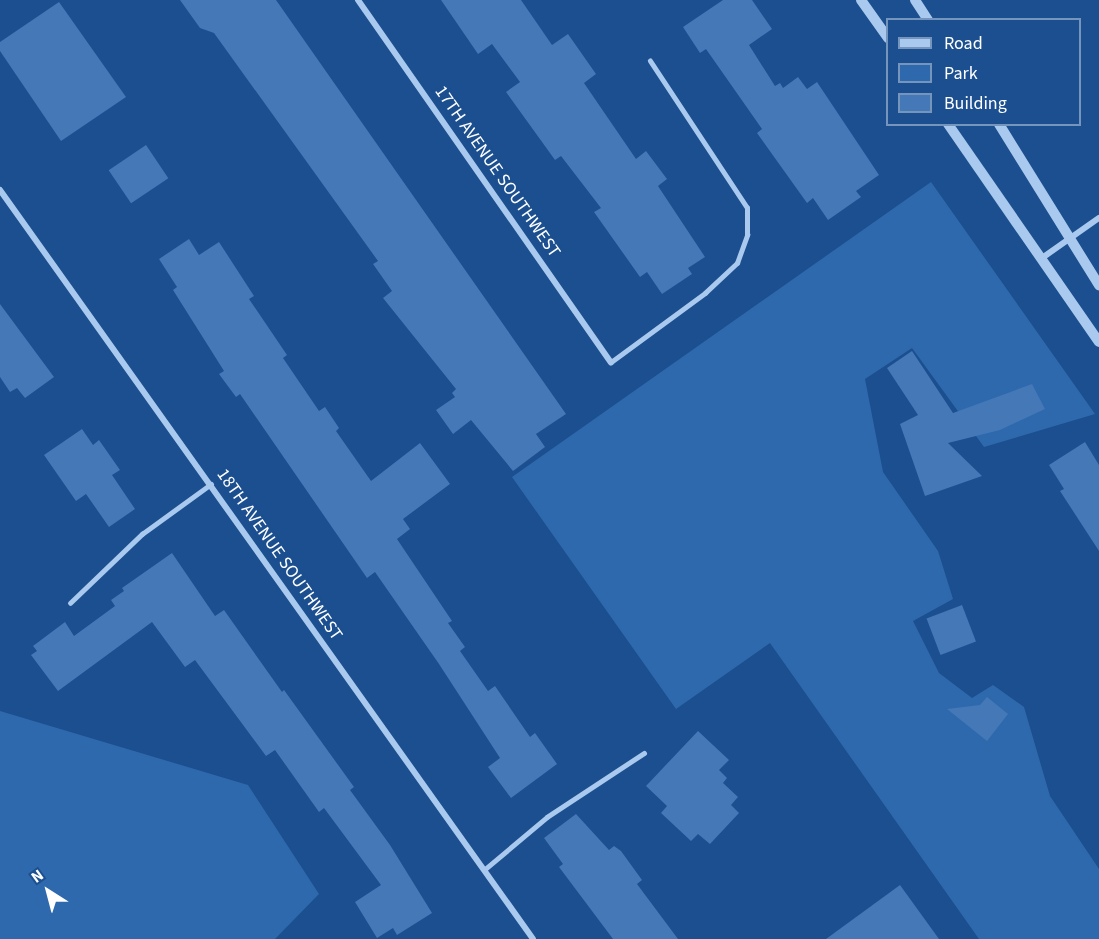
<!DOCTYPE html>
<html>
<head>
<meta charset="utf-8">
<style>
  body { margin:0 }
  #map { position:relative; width:1099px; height:939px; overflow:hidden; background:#1b4f8f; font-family:"Source Sans 3",sans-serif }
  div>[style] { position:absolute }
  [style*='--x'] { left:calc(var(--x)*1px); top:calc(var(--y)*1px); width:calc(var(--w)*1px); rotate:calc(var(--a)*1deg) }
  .green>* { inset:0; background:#2e69ad }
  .building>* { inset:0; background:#4478b7; transform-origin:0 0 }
  .service>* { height:4.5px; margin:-2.25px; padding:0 2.25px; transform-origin:2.25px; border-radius:2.25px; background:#a9c9ee }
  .minor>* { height:6px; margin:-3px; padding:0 3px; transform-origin:3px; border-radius:3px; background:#a9c9ee }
  .tertiary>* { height:10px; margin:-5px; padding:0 5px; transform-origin:5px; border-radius:5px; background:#a9c9ee }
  span { translate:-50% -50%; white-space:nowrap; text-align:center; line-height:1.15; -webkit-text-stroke:5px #1b4f8f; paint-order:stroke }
  .street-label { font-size:18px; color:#fff }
  .legend { position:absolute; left:886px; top:18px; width:195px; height:108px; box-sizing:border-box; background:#1b4f8f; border:2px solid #7695bc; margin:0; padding:8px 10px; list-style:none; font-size:18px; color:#fff }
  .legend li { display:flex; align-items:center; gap:12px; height:30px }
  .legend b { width:30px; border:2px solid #7695bc }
  .north { position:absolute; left:18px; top:861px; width:60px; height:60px; -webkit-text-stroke:4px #1b4f8f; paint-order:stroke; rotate:324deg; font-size:16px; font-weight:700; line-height:24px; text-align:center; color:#fff }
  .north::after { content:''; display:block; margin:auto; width:21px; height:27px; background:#fff; clip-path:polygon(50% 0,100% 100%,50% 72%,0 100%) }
</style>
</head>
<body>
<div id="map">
  <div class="green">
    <div style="clip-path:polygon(931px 182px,1095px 414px,984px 447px,912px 348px,865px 379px,883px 472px,938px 551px,953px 599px,913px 621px,939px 673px,972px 698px,993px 685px,1024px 707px,1050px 796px,1099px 869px,1099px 939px,979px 939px,770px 643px,676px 709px,512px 477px)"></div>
    <div style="clip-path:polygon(0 711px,248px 785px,319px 894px,275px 939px,0 939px)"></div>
  </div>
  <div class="building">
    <div style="clip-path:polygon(180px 0,276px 0,566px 414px,536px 434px,545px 447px,513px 471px,471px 420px,453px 434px,436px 410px,455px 397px,452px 393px,456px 389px,383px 298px,392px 291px,373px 264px,378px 261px,214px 33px,200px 28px)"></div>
    <div style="clip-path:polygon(441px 0,521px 0,552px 45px,568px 34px,596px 74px,584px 83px,636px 159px,646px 151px,667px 179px,658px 186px,705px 257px,688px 268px,692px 274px,662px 294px,647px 272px,640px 277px,594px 212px,601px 208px,561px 156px,555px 160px,506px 92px,520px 82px,492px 44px,478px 54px)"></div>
    <div style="clip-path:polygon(723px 0,752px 0,772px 29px,749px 45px,775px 86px,780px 83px,783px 88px,798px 77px,807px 89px,817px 82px,879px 175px,856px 191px,861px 197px,828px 220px,813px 198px,807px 203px,757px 133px,762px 129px,706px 49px,700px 53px,683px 27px)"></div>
    <div style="clip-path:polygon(59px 2px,126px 97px,61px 141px,0 51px,0 42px)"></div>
    <div style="left:146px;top:145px;width:40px;height:45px;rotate:56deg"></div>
    <div style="clip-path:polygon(189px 239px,199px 255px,219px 242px,254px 296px,249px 299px,287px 355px,283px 358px,319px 411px,325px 407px,339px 428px,336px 431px,371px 481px,420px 443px,450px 484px,403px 519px,410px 529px,397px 539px,452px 621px,448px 623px,465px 647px,460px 651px,488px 691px,495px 686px,530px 737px,535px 733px,557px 764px,511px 798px,488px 767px,500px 758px,439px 664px,375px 572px,367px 578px,240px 394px,236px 397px,219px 374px,224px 371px,173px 290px,177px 287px,159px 259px)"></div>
    <div style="clip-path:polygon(0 304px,54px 377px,25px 398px,17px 388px,10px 392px,0 377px)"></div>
    <div style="clip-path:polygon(912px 351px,953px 413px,1032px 384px,1045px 409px,1000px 430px,948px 443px,982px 476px,925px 496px,900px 424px,918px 415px,887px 368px)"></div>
    <div style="clip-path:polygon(82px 429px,93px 445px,99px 440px,120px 470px,112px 475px,135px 509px,109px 527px,86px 494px,76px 501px,44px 455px)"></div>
    <div style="clip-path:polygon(1085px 442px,1099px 465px,1099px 551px,1060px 491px,1064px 489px,1049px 465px)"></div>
    <div style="clip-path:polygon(172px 553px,215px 616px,224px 610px,282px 692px,284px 690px,354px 787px,350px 790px,390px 845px,432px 913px,397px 935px,393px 928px,377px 938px,355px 902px,381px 885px,324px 808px,319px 812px,275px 750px,266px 756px,195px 660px,185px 667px,152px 622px,58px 691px,31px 655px,37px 651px,33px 646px,65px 622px,74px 636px,115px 606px,111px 600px,124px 591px,122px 588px)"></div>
    <div style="left:962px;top:605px;width:39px;height:38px;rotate:69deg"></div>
    <div style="clip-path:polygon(987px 697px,1008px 714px,987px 741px,947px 709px,980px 705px)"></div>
    <div style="clip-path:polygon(698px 731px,729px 760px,719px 770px,727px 778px,723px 783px,738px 797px,731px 805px,739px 813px,710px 844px,698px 834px,691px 841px,661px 813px,667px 806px,646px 786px)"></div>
    <div style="clip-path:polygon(576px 814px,609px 850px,614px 846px,621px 851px,642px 880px,637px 884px,678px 939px,613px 939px,559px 867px,563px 864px,544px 838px)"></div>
    <div style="clip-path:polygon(900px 885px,939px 939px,826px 939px)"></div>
  </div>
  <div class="service">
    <div style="--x:611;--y:362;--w:117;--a:-36.3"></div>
    <div style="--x:705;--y:293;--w:44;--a:-43.2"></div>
    <div style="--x:737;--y:263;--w:30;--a:-70"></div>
    <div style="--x:747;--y:235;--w:27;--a:-90"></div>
    <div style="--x:747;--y:208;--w:176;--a:-123.4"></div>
    <div style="--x:70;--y:603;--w:100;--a:-43.8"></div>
    <div style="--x:142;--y:534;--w:85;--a:-35.9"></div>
    <div style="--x:484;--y:870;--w:82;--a:-40.1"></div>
    <div style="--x:547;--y:817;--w:116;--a:-33.4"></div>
  </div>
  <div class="minor">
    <div style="--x:358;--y:0;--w:442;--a:55.1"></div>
    <div style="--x:0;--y:190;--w:919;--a:54.56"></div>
    <div style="--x:1042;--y:258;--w:70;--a:-35.1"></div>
  </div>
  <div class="tertiary">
    <div style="--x:861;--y:0;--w:47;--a:54.6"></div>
    <div style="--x:915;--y:0;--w:24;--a:57"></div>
    <div style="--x:948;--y:124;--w:265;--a:55.3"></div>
    <div style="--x:999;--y:124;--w:190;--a:58.2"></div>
  </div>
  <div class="street-label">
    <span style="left:497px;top:172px;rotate:55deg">17TH AVENUE SOUTHWEST</span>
    <span style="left:279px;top:555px;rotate:55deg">18TH AVENUE SOUTHWEST</span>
  </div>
  <ul class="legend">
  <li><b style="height:8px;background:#a9c9ee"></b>Road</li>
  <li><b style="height:16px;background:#2e69ad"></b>Park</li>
  <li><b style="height:16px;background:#4478b7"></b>Building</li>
  </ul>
  <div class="north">N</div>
</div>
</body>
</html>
